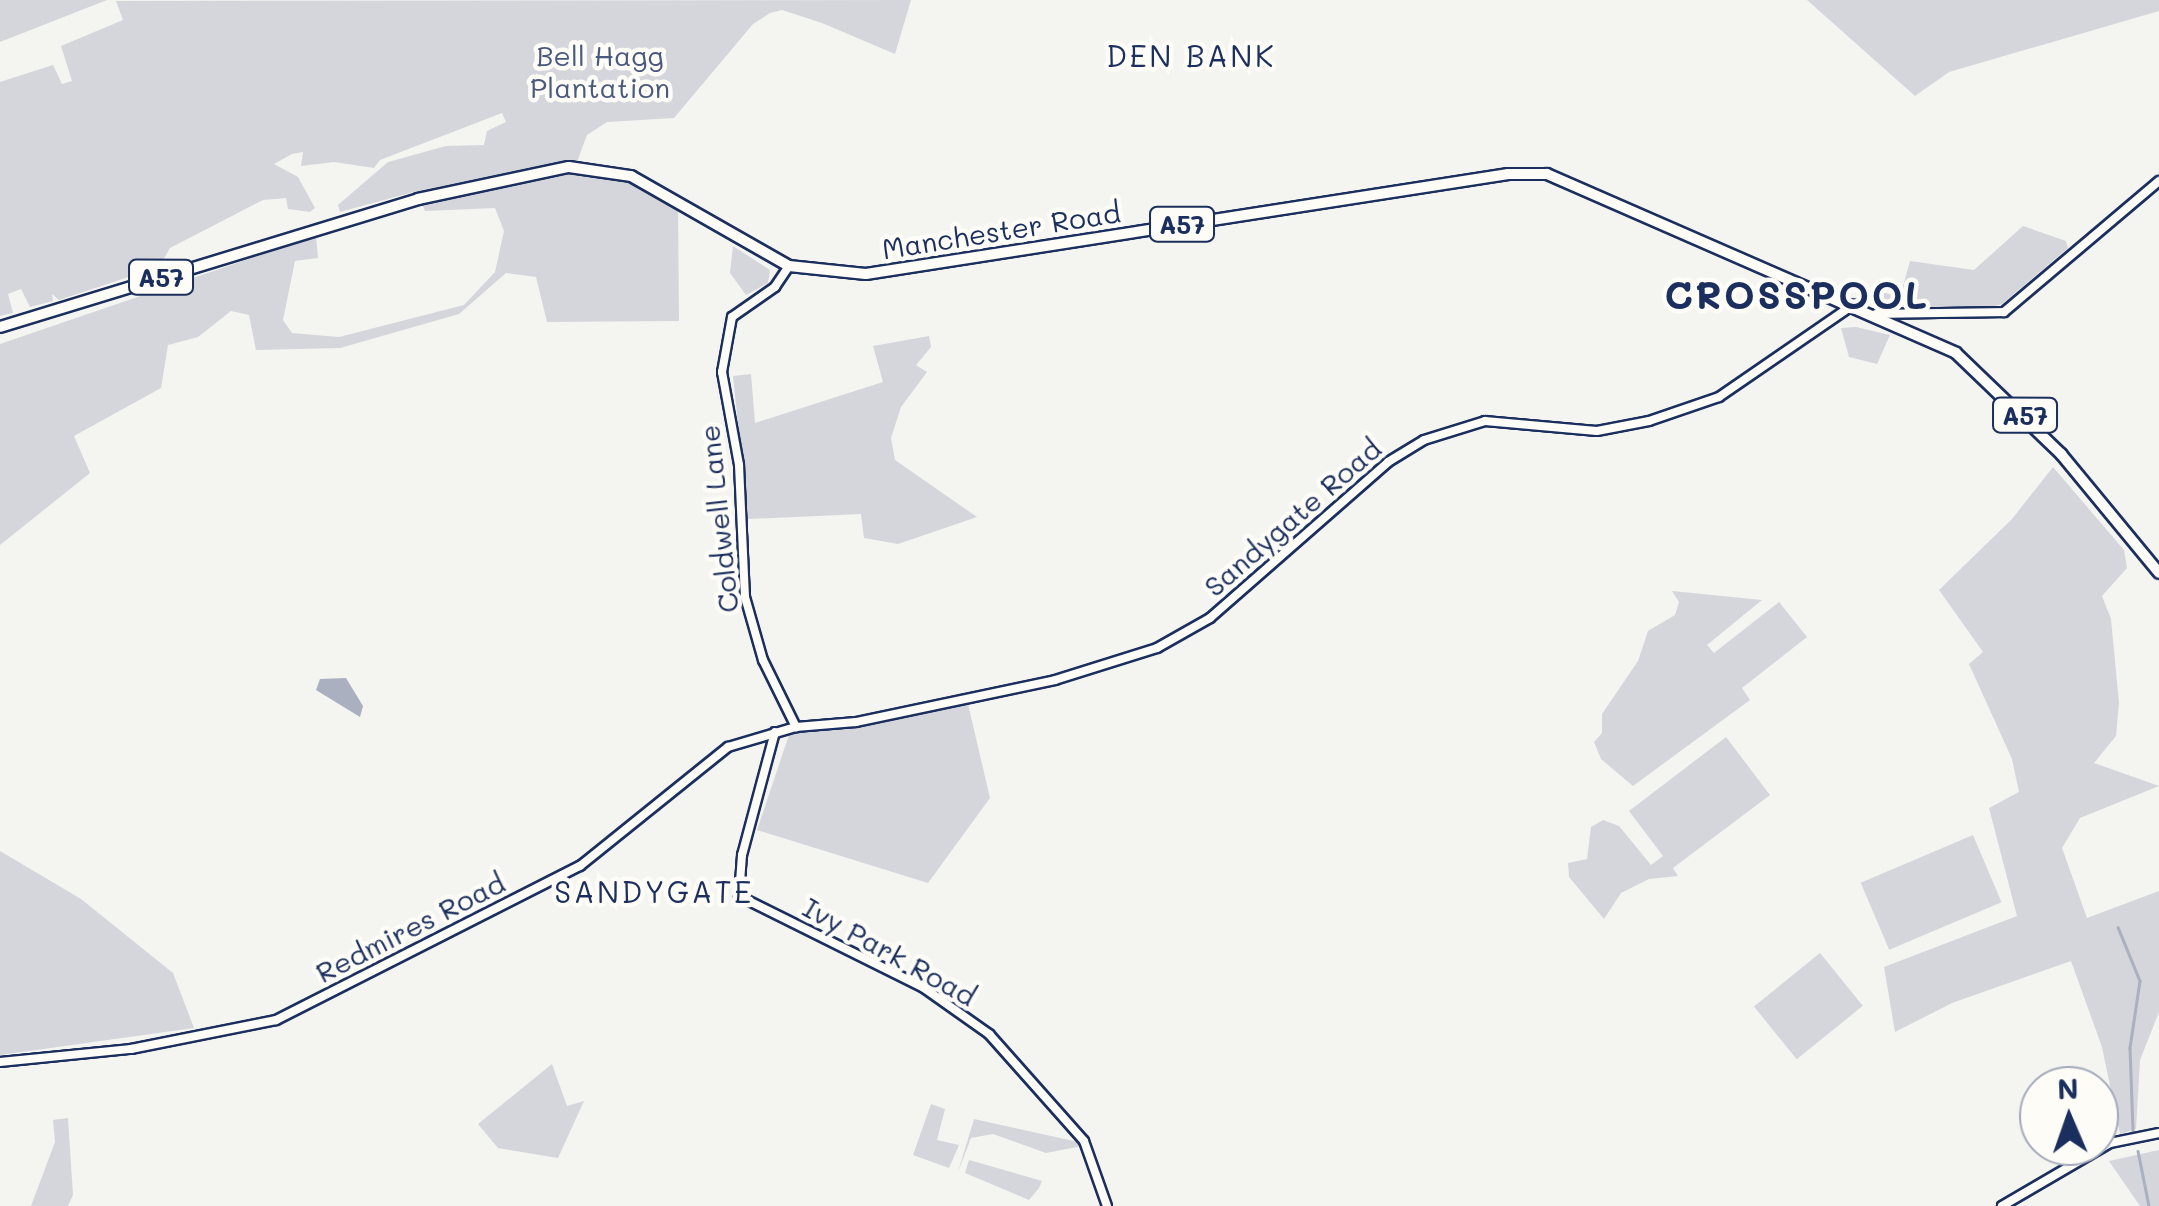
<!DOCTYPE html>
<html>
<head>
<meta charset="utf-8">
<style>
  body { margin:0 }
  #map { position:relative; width:2159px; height:1206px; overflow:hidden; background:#f4f4f1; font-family:Mali,sans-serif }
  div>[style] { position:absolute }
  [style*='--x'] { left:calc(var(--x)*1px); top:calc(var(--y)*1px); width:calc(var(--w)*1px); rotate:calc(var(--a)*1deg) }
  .green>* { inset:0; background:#d4d6db; transform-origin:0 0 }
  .water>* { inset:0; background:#aab0bf }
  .stream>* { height:2.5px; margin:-1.25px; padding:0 1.25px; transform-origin:1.25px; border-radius:1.25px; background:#aab0bf }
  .roads { filter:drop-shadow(2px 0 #1b2f5e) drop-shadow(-2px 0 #1b2f5e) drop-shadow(0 2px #1b2f5e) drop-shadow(0 -2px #1b2f5e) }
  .minor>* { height:8px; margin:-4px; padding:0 4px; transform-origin:4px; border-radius:4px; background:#fdfcf7 }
  .major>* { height:10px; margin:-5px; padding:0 5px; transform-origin:5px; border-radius:5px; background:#fdfcf7 }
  span { translate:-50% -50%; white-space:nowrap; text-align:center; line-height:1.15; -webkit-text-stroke:9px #fdfcf7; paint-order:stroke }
  .shield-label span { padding:2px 8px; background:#fdfcf7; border:2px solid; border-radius:8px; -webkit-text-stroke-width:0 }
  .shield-label { font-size:25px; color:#1b2f5e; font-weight:700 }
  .park-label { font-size:28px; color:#49597d }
  .street-label { font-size:28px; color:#1b2f5e }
  .neighbourhood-label { font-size:30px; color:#1b2f5e; letter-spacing:2.5px }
  .district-label { font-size:38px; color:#1b2f5e; font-weight:700; letter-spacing:2.5px }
  .north { position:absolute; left:2019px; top:1066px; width:100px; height:100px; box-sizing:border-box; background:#fdfcf7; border:2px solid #a3aaba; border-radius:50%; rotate:358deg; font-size:28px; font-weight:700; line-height:40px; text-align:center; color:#1b2f5e }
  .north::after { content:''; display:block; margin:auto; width:35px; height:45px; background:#1b2f5e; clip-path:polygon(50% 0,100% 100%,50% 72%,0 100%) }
</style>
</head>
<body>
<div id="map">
  <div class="green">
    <div style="clip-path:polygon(0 0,107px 0,0 42px)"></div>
    <div style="clip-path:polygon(911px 0,895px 54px,822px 23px,782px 10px,770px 13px,753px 24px,674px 118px,607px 122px,587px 135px,574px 170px,628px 181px,678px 206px,679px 321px,547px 322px,536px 277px,506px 273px,459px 314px,340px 348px,256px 350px,249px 315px,231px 311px,198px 337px,168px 345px,161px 388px,74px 436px,90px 473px,0 545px,0 344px,316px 236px,318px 258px,295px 261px,283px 320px,292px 333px,339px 337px,464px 305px,495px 272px,504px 231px,495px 208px,425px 211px,417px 191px,340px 212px,338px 205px,388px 162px,446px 146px,484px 145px,487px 131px,506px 122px,502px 113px,380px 160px,374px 168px,334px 162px,301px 166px,303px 152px,292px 154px,274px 164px,298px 177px,315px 208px,310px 212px,288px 209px,286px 198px,263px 200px,170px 248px,159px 267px,59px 300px,52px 294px,53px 301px,30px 307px,21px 289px,8px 294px,13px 313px,0 316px,0 82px,53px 65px,62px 84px,72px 81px,61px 46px,123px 20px,116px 1px)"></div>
    <div style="clip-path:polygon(1807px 0,2159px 0,2159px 11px,1949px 72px,1915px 96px)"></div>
    <div style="clip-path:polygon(2023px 226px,2066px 241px,2068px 248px,2002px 304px,1970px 313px,1876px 304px,1881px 292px,1900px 297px,1910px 261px,1974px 270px)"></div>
    <div style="clip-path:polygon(733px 246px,770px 270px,768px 283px,746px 295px,730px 273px)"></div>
    <div style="clip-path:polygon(1856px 327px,1890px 335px,1877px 364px,1849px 357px,1841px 328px)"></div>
    <div style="clip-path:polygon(929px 336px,931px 347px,916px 365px,927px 372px,901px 407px,891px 438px,895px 460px,977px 517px,898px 544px,864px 538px,861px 514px,748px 519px,733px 376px,751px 374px,755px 423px,883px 382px,873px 346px)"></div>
    <div style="clip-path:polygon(2053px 467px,2124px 550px,2127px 568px,2102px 596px,2111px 619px,2119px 703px,2116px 736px,2094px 763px,2159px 786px,2080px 818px,2062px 848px,2087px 918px,2159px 891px,2159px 1012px,2140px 1060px,2136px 1129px,2120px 1134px,2102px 1047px,2071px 961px,1952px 1003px,1895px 1032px,1884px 967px,2017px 916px,1989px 808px,2019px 792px,2012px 759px,1969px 664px,1983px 652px,1939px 590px,2012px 519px)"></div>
    <div style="clip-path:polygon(1672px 591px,1762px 600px,1707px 645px,1714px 653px,1779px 602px,1807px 637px,1742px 688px,1750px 700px,1633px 786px,1601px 759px,1594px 742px,1602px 733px,1602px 714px,1638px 661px,1648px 631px,1675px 615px,1679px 602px)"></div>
    <div style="clip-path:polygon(968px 704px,990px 798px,928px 883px,757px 830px,789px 735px)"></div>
    <div style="clip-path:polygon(1726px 737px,1770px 795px,1673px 868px,1678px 876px,1649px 879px,1621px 893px,1604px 919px,1569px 877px,1568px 863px,1587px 859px,1591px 827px,1603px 820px,1619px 826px,1651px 865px,1663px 856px,1629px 811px)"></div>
    <div style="left:1973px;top:835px;width:73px;height:122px;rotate:67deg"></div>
    <div style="clip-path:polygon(0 851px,81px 899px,173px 973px,194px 1028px,0 1055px)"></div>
    <div style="left:1820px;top:953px;width:68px;height:85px;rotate:51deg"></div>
    <div style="clip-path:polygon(552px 1064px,567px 1106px,584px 1101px,558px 1158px,498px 1148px,478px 1124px)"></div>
    <div style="clip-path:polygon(931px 1104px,945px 1109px,937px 1140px,959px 1145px,949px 1168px,913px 1155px)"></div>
    <div style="clip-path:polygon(68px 1118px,73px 1195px,68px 1206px,31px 1206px,55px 1142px,53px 1120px)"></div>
    <div style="clip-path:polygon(974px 1119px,1078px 1142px,1082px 1146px,1046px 1153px,993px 1134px,971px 1138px,958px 1172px)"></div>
    <div style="clip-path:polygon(2159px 1150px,2159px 1206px,2140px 1206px,2109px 1161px)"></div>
    <div style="clip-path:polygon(969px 1160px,1042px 1181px,1039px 1188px,1029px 1200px,965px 1173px)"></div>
  </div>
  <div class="water">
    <div style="clip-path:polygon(346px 678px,363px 706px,360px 717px,316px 690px,320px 679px)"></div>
  </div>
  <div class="stream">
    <div style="--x:2118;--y:927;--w:58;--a:67.8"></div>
    <div style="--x:2140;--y:981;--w:68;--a:98.5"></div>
    <div style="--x:2130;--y:1048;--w:83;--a:87.9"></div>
    <div style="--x:2138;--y:1151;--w:56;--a:78.7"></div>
  </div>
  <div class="roads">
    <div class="minor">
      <div style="--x:789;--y:266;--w:25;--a:124"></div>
      <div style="--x:775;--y:287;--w:52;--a:145.1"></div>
      <div style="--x:732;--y:317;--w:56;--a:100.3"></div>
      <div style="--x:722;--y:372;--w:95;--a:79.6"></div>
      <div style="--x:739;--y:465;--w:132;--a:87.4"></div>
      <div style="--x:745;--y:597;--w:66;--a:74.1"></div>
      <div style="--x:763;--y:660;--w:75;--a:63.8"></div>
      <div style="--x:1876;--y:314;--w:128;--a:-0.9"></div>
      <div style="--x:2004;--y:312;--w:203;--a:-40.2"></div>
      <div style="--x:775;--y:732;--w:127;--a:105"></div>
      <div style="--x:742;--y:855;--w:41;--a:94.2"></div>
      <div style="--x:739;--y:896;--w:207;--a:26.4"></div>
      <div style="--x:924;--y:988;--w:80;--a:35.3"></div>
      <div style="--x:989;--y:1034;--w:143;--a:48.4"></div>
      <div style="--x:1084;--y:1141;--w:69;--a:70.5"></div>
      <div style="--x:0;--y:1062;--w:132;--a:-5.7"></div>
      <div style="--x:131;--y:1049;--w:148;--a:-11.3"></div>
      <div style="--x:276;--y:1020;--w:341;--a:-26.9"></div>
      <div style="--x:580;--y:866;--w:190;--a:-38.8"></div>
      <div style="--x:728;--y:747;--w:71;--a:-16.4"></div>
      <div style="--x:796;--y:727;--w:60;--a:-4.8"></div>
      <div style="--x:856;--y:722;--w:203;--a:-11.9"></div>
      <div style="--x:1055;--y:680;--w:107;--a:-17.4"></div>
      <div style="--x:1157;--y:648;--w:61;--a:-29.5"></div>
      <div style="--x:1210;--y:618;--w:237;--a:-41.2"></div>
      <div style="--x:1388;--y:462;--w:42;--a:-31.4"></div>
      <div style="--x:1424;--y:440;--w:64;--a:-17.3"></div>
      <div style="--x:1485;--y:421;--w:112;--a:5.1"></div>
      <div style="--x:1597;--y:431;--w:53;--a:-10.9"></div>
      <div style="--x:1649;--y:421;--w:74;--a:-18.9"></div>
      <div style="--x:1719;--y:397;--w:163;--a:-34.5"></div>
      <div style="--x:2002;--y:1206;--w:125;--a:-30.3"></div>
      <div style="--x:2110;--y:1143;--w:50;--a:-11.5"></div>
    </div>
    <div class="major">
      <div style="--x:0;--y:327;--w:437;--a:-17"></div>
      <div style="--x:418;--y:199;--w:154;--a:-12"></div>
      <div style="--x:569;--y:167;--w:63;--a:8.3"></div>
      <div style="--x:631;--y:176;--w:182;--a:29.7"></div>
      <div style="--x:789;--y:266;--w:77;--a:5.9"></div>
      <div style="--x:866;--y:274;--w:650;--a:-8.85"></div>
      <div style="--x:1508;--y:174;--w:39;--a:0"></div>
      <div style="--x:1547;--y:174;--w:446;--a:23.6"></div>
      <div style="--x:1956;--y:353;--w:146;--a:43.9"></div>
      <div style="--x:2061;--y:454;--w:154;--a:50.5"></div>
    </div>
  </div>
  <div class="shield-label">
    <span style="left:1182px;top:224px">A57</span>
    <span style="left:161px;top:277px">A57</span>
    <span style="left:2025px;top:415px">A57</span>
  </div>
  <div class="park-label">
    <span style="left:600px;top:71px">Bell Hagg<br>Plantation</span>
  </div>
  <div class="street-label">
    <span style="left:1001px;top:230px;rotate:-9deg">Manchester Road</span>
    <span style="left:1292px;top:517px;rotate:-41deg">Sandygate Road</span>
    <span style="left:718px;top:519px;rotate:-96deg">Coldwell Lane</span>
    <span style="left:410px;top:927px;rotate:-27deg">Redmires Road</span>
    <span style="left:890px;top:951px;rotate:29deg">Ivy Park Road</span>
  </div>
  <div class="neighbourhood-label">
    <span style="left:1191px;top:55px">DEN BANK</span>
    <span style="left:654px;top:891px">SANDYGATE</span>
  </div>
  <div class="district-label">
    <span style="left:1797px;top:295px">CROSSPOOL</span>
  </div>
  <div class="north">N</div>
</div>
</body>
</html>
